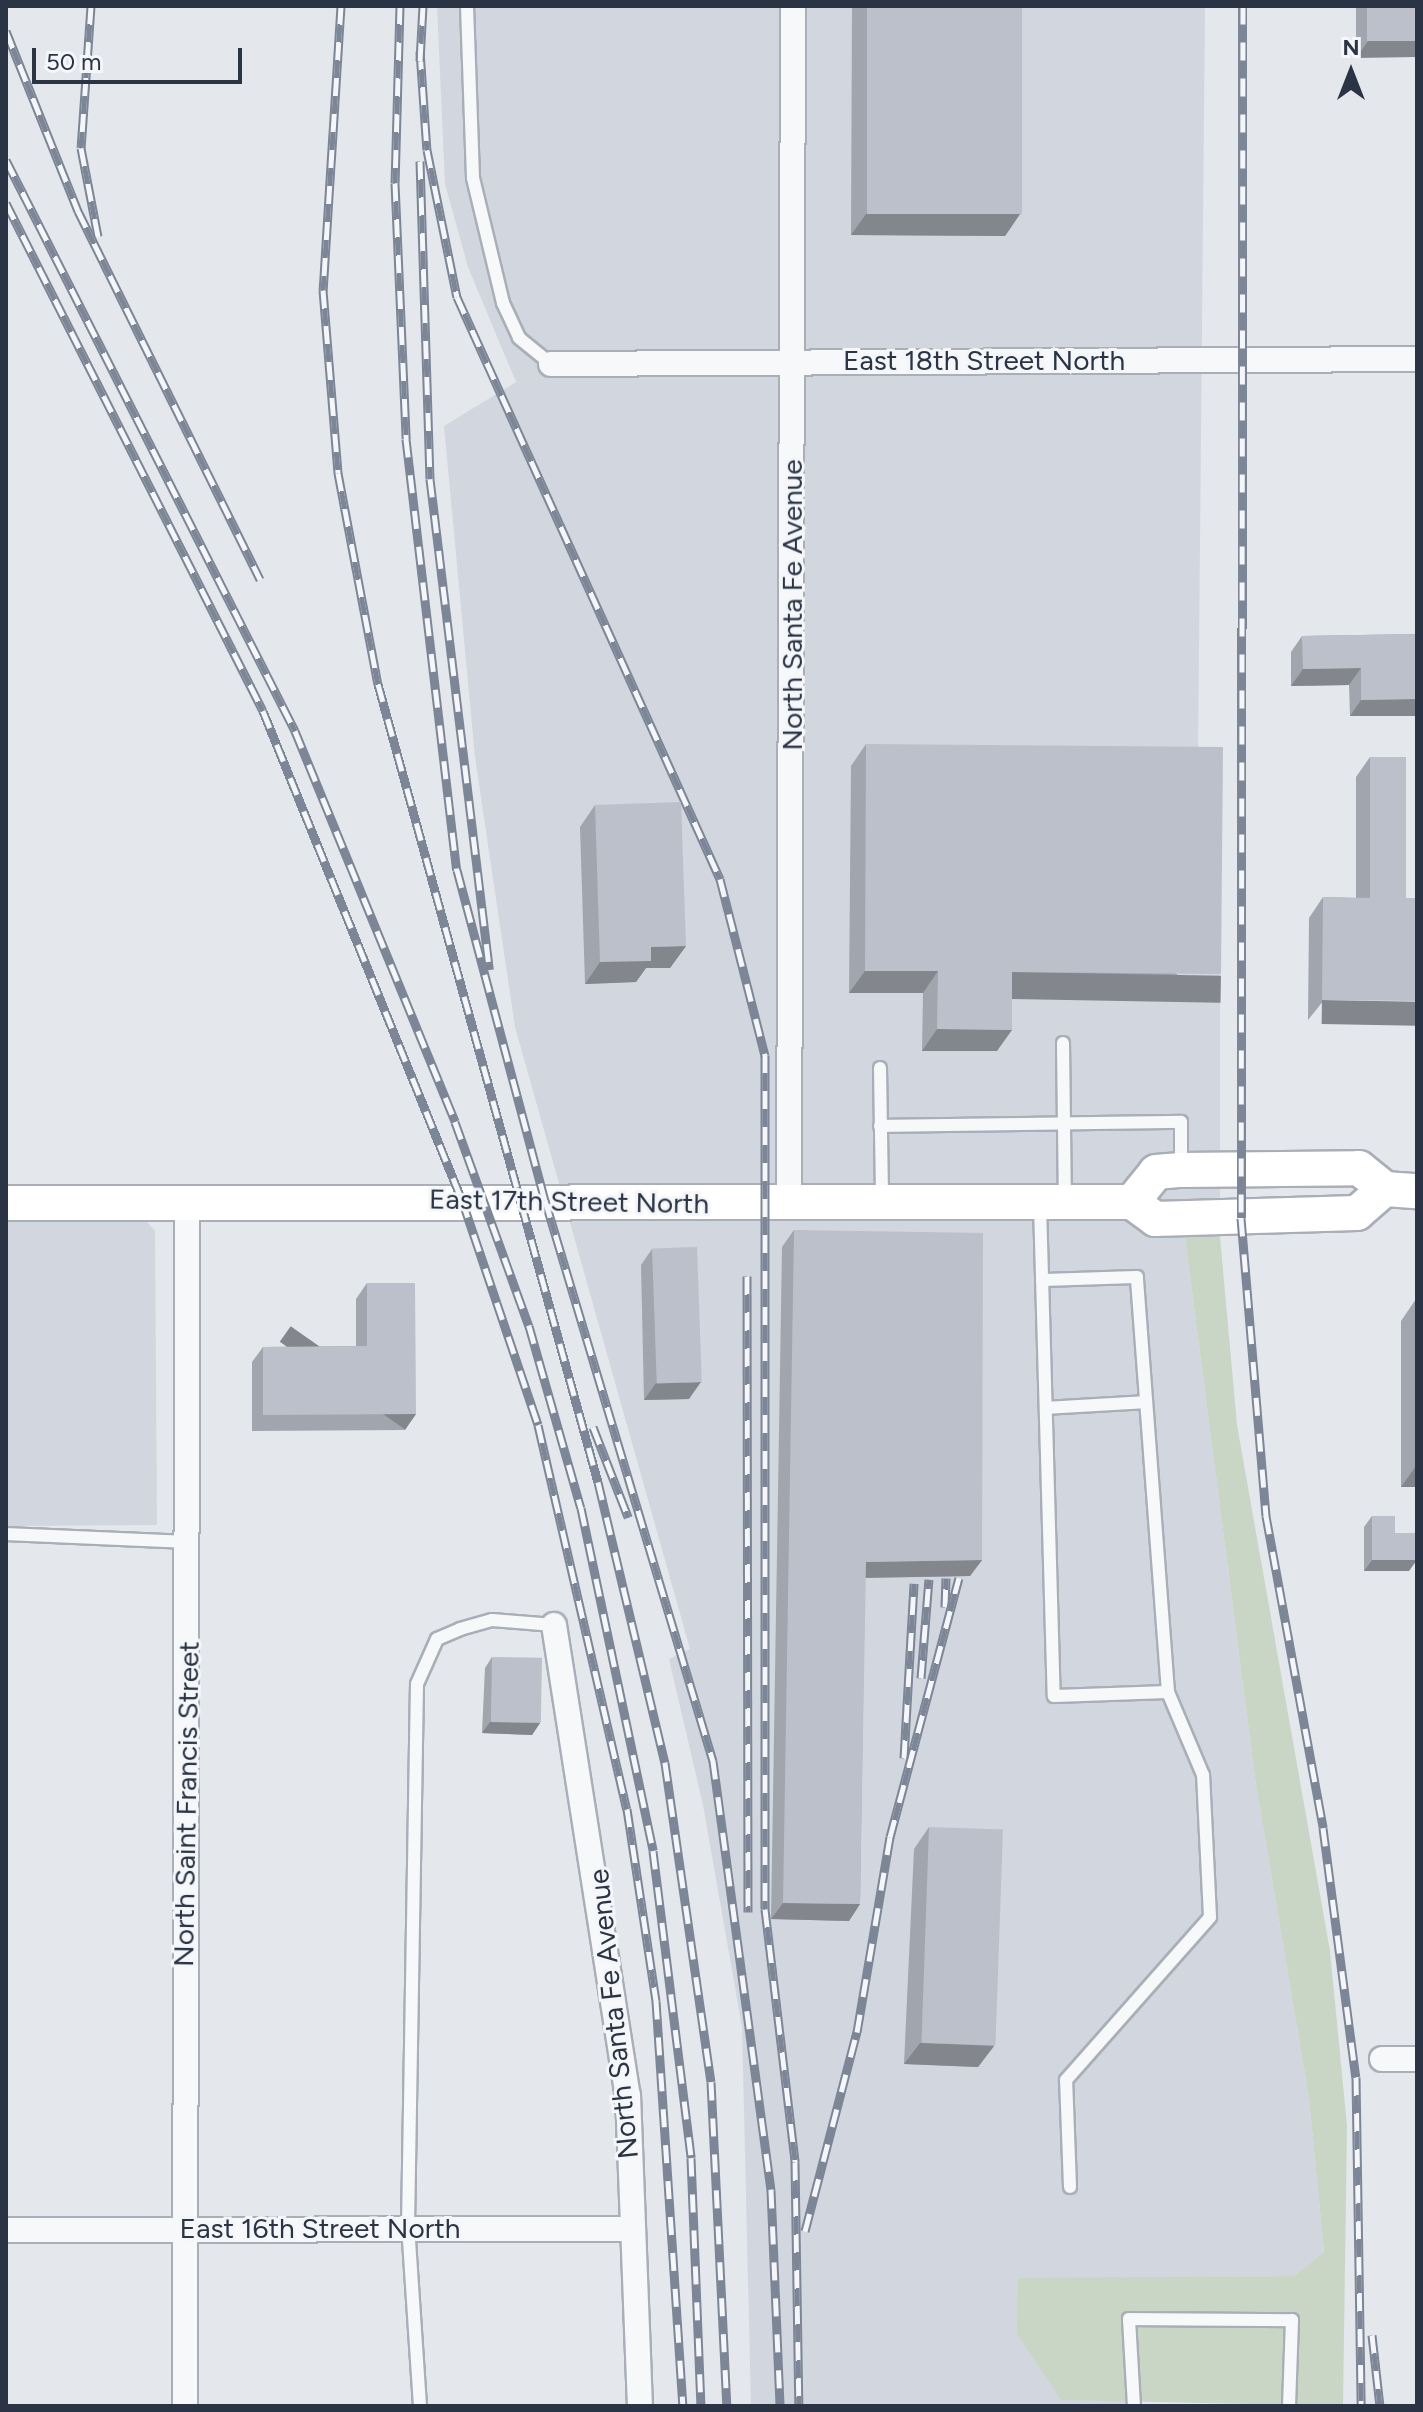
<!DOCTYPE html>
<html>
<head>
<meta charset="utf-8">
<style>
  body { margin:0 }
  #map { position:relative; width:1423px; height:2412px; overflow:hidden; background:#e4e7ec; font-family:Figtree,sans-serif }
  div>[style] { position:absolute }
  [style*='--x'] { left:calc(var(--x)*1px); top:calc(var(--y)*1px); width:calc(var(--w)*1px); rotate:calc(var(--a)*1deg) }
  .built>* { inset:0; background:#d2d6de }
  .green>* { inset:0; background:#c9d6c5 }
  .roads { filter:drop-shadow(2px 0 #a9aeb7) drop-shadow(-2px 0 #a9aeb7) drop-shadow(0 2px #a9aeb7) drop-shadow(0 -2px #a9aeb7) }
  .lane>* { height:12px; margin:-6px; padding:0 6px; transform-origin:6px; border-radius:6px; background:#f7f8fa }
  .street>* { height:24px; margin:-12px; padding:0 12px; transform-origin:12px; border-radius:12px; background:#f7f8fa }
  .secondary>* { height:34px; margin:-17px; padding:0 17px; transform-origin:17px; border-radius:17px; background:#fff }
  .rail>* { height:9px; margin-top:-4.5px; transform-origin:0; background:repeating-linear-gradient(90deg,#f4f6f9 0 18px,#7d8696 0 36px); box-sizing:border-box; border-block:2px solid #7d8696 }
  .wall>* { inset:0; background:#a1a5ae }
  .shaded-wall>* { inset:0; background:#83868d; transform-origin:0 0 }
  .building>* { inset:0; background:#bbc0ca; transform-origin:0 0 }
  span { translate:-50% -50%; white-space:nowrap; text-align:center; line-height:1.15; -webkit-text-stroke:6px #f4f6f9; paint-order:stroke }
  .street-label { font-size:28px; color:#2b3445 }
  .frame { position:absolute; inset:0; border:8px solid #2b3445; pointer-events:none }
  .north { position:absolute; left:1311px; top:32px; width:80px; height:80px; -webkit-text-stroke:6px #f4f6f9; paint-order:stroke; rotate:0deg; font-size:22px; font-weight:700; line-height:32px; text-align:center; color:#2b3445 }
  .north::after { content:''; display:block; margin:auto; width:28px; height:36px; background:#2b3445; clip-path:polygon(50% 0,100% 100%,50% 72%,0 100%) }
  .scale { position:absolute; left:32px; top:48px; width:210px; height:36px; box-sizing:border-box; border:4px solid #2b3445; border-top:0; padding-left:10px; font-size:24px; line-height:28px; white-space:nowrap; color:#2b3445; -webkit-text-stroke:6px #f4f6f9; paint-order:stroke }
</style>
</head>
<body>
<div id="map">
  <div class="built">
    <div style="clip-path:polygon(437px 6px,1205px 6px,1198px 756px,1220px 756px,1220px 1237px,1185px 1237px,1256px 1785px,1309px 2098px,1324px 2252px,1294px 2276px,1018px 2279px,1130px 2403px,1158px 2406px,751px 2406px,742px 2027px,703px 1805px,669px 1659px,690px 1649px,515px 1027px,475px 757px,444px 426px,516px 382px,468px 267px,445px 184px)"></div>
    <div style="clip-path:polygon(146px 1221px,155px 1231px,157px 1525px,6px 1526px,6px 1222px)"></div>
  </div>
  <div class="green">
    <div style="clip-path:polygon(1185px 1237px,1220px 1237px,1237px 1425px,1330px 1951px,1347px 2126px,1343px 2406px,1061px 2400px,1017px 2334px,1018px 2278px,1294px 2276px,1324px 2252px,1309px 2098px,1256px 1785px)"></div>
  </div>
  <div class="roads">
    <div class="lane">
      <div style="--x:467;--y:6;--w:172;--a:88"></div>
      <div style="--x:473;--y:178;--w:129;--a:76.5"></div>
      <div style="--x:503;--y:303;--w:38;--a:65"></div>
      <div style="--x:519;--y:338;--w:41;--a:39.1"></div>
      <div style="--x:1063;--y:1043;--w:157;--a:89.3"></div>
      <div style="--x:880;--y:1068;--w:132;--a:89.1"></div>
      <div style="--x:880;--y:1126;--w:301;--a:-0.8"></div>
      <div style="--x:1181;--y:1122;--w:48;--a:90"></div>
      <div style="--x:1040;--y:1205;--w:491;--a:88.4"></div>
      <div style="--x:1054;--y:1696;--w:114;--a:-2"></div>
      <div style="--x:1168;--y:1692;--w:416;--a:-94.3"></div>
      <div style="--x:1137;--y:1277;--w:95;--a:178.2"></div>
      <div style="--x:1046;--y:1408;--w:100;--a:-3.4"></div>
      <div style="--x:6;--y:1534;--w:182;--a:2.5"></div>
      <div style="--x:1070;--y:2187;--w:107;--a:-92.1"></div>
      <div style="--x:1066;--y:2080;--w:217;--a:-48.5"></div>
      <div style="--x:1210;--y:1917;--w:142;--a:-92.8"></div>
      <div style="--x:1203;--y:1775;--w:90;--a:-112.9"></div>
      <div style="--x:420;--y:2406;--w:180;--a:-93.8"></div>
      <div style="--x:408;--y:2226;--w:542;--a:-89.05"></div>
      <div style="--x:417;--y:1684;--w:49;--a:-66"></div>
      <div style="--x:437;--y:1639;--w:25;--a:-23"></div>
      <div style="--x:460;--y:1629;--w:33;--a:-16"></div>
      <div style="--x:492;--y:1620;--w:62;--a:4.6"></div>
      <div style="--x:1134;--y:2406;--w:87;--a:-93.3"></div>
      <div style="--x:1129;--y:2319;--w:163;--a:0.4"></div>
      <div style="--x:1292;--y:2320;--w:86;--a:92"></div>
    </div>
    <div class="street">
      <div style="--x:551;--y:364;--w:866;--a:-0.33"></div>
      <div style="--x:789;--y:1204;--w:1198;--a:-89.81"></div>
      <div style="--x:554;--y:1625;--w:476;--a:81.1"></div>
      <div style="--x:628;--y:2095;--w:311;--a:87.8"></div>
      <div style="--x:1382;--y:2059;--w:35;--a:0"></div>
      <div style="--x:6;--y:2230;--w:627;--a:-0.09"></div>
      <div style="--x:185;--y:2406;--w:1205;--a:-89.9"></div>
    </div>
    <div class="secondary">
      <div style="--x:1132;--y:1202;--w:38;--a:-51"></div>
      <div style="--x:1156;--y:1172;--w:25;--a:-5"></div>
      <div style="--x:1181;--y:1170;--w:178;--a:-0.6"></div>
      <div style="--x:1359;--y:1168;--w:33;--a:39"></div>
      <div style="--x:1385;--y:1189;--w:32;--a:4"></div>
      <div style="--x:6;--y:1203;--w:1126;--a:-0.05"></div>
      <div style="--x:1132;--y:1202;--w:29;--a:36"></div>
      <div style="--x:1155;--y:1219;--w:202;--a:-1.7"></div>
      <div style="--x:1357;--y:1213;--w:37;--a:-41"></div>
    </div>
  </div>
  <div class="rail">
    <div style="--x:91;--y:6;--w:142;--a:94"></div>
    <div style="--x:81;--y:148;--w:90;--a:79.1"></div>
    <div style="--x:341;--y:6;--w:285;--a:93.6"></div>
    <div style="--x:323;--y:290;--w:184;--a:85.3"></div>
    <div style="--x:338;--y:473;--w:215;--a:79.3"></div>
    <div style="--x:378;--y:684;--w:828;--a:74.59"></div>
    <div style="--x:598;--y:1482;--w:289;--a:76.6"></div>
    <div style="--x:665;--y:1763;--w:322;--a:81.8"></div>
    <div style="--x:711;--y:2082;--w:324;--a:87.2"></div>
    <div style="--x:400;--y:6;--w:177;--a:91.6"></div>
    <div style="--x:395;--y:183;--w:256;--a:87.5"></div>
    <div style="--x:406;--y:439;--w:434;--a:83.3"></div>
    <div style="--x:457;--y:870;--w:342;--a:75.1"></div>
    <div style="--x:545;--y:1200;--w:586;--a:73.33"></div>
    <div style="--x:713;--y:1761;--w:433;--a:82.3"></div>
    <div style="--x:771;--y:2190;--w:216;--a:87.6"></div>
    <div style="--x:1243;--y:6;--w:1212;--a:90.09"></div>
    <div style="--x:1241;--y:1218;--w:299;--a:85.2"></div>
    <div style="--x:1266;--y:1516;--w:317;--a:79.6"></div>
    <div style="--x:1323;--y:1828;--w:251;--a:82.5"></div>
    <div style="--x:1356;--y:2077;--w:329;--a:89.1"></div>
    <div style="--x:6;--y:31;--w:194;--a:68.2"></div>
    <div style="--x:78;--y:211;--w:411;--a:63.7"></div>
    <div style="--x:420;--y:51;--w:99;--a:86"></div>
    <div style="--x:427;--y:150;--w:150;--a:78.5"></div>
    <div style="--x:457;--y:297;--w:639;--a:65.68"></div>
    <div style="--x:720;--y:879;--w:182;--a:75.7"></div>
    <div style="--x:765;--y:1055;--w:854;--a:90"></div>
    <div style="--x:765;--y:1909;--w:255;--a:83.2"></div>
    <div style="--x:795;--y:2162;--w:244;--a:89.1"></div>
    <div style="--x:420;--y:61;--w:55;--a:-86.9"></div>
    <div style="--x:6;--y:160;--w:640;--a:63.15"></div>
    <div style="--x:295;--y:731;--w:422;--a:67.7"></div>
    <div style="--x:455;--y:1122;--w:217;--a:70.1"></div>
    <div style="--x:529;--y:1326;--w:189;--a:74.1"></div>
    <div style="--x:581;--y:1508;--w:350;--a:78.1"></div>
    <div style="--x:653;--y:1851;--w:309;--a:82.9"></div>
    <div style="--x:691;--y:2158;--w:248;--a:87.7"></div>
    <div style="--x:420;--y:161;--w:318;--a:88.2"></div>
    <div style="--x:430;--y:479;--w:494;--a:83.1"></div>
    <div style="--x:6;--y:203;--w:569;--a:63.16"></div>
    <div style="--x:263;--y:711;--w:528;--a:67.86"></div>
    <div style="--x:462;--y:1200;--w:237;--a:71.3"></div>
    <div style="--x:538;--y:1425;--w:394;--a:77"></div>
    <div style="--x:627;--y:1809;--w:194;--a:81.4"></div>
    <div style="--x:656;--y:2001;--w:406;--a:86.2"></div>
    <div style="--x:747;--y:1276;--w:636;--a:89.91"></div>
    <div style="--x:593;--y:1427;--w:97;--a:68.7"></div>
    <div style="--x:945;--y:1607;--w:29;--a:-88"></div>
    <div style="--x:921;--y:1678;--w:99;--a:-85.4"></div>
    <div style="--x:904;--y:1758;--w:175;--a:-86.7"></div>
    <div style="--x:805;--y:2231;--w:206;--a:-75.4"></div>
    <div style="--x:857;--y:2032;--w:198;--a:-80.4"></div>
    <div style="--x:890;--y:1837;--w:268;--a:-75.1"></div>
    <div style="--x:1372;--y:2335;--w:71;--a:83.6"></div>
  </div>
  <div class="wall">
    <div style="clip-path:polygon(852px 6px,1022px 6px,1020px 214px,1005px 236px,851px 235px)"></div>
    <div style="clip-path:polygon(1356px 6px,1417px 6px,1356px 58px)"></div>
    <div style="clip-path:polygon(1417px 634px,1417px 730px,1416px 716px,1350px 716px,1349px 685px,1291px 686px,1291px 652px,1302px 636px)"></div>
    <div style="clip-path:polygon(866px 744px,1206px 996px,1012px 994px,997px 1051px,922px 1051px,923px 993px,849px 993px,851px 766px)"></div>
    <div style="clip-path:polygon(1370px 757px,1406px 898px,1308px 1020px,1309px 918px,1323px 897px,1356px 898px,1356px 777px)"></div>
    <div style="clip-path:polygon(595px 805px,686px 946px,670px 968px,646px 968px,636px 982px,585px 984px,580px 827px)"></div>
    <div style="clip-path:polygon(794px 1230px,982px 1560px,970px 1576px,865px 1578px,860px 1904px,849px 1921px,771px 1919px,782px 1247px)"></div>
    <div style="clip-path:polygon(652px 1249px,689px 1399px,644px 1400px,641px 1265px)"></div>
    <div style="clip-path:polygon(367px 1283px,416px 1414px,405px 1430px,252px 1431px,252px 1362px,263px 1347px,356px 1346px,356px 1299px)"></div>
    <div style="clip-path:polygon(1416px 1299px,1417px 1487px,1401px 1487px,1401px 1321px)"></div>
    <div style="clip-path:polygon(1372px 1516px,1395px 1533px,1409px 1571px,1364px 1571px,1364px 1527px)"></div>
    <div style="clip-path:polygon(492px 1657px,540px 1723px,532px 1735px,482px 1733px,485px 1668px)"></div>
    <div style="clip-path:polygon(929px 1827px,994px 2046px,978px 2067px,904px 2064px,914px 1849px)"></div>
  </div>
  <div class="shaded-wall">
    <div style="clip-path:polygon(1368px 41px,1417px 41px,1417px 57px,1356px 58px)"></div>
    <div style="clip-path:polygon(866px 214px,1020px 214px,1005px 236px,851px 235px)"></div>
    <div style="clip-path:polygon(1361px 668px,1349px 685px,1291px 686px,1303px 669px)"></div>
    <div style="clip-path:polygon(1417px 699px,1416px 716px,1350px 716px,1361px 700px)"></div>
    <div style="clip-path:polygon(686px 946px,670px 968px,646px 968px,636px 982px,585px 984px,600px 962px,651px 947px)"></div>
    <div style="clip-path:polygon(865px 971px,938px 971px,923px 993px,849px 993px)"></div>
    <div style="left:1012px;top:972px;width:209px;height:27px;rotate:1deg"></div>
    <div style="left:1322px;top:1000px;width:95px;height:24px;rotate:1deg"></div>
    <div style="clip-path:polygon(937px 1029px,1012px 1030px,997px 1051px,922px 1051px)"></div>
    <div style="clip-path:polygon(701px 1382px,689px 1399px,644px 1400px,656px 1383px)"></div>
    <div style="left:416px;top:1414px;width:19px;height:153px;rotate:125deg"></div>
    <div style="clip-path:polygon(1416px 1466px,1417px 1466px,1417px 1487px,1401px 1487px)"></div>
    <div style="clip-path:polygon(982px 1560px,970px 1576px,854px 1578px,866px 1562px)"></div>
    <div style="clip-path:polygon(1372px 1560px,1417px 1560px,1409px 1571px,1364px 1571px)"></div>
    <div style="clip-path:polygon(490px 1722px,540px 1723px,532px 1735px,482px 1733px)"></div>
    <div style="clip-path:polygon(783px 1903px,860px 1904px,849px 1921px,771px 1919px)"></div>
    <div style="clip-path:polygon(920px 2043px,994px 2046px,978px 2067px,904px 2064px)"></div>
  </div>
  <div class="building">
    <div style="left:867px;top:6px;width:155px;height:208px"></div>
    <div style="left:1367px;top:6px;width:50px;height:35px"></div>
    <div style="clip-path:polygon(1417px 634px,1417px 699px,1361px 700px,1361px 668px,1303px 669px,1302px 636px)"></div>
    <div style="clip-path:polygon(866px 744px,1223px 747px,1221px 974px,1012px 972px,1012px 1030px,937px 1029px,938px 971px,865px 971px)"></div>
    <div style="clip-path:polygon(1370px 757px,1406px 757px,1406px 898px,1417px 898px,1417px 1001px,1322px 1000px,1323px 897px,1370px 898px)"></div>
    <div style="clip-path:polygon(681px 802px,686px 946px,651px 947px,651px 961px,600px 962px,595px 805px)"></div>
    <div style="clip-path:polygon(794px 1230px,983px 1233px,982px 1560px,866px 1562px,860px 1904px,783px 1903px)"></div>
    <div style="left:697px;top:1247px;width:135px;height:45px;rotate:88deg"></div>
    <div style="clip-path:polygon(367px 1283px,415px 1283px,416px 1414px,263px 1415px,263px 1347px,367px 1346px)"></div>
    <div style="clip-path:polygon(1416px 1299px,1417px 1466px,1416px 1466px)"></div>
    <div style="clip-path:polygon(1372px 1516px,1395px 1516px,1395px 1533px,1417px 1533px,1417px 1560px,1372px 1560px)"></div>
    <div style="left:492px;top:1657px;width:50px;height:65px;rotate:1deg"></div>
    <div style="left:929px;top:1827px;width:74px;height:216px;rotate:2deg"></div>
  </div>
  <div class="street-label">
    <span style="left:984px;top:360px">East 18th Street North</span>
    <span style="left:792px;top:605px;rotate:-90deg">North Santa Fe Avenue</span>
    <span style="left:569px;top:1201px;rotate:1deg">East 17th Street North</span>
    <span style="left:186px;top:1804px;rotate:-89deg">North Saint Francis Street</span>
    <span style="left:613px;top:2014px;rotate:-96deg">North Santa Fe Avenue</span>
    <span style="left:320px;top:2228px">East 16th Street North</span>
  </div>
  <div class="frame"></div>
  <div class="north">N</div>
  <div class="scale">50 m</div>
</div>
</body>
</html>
